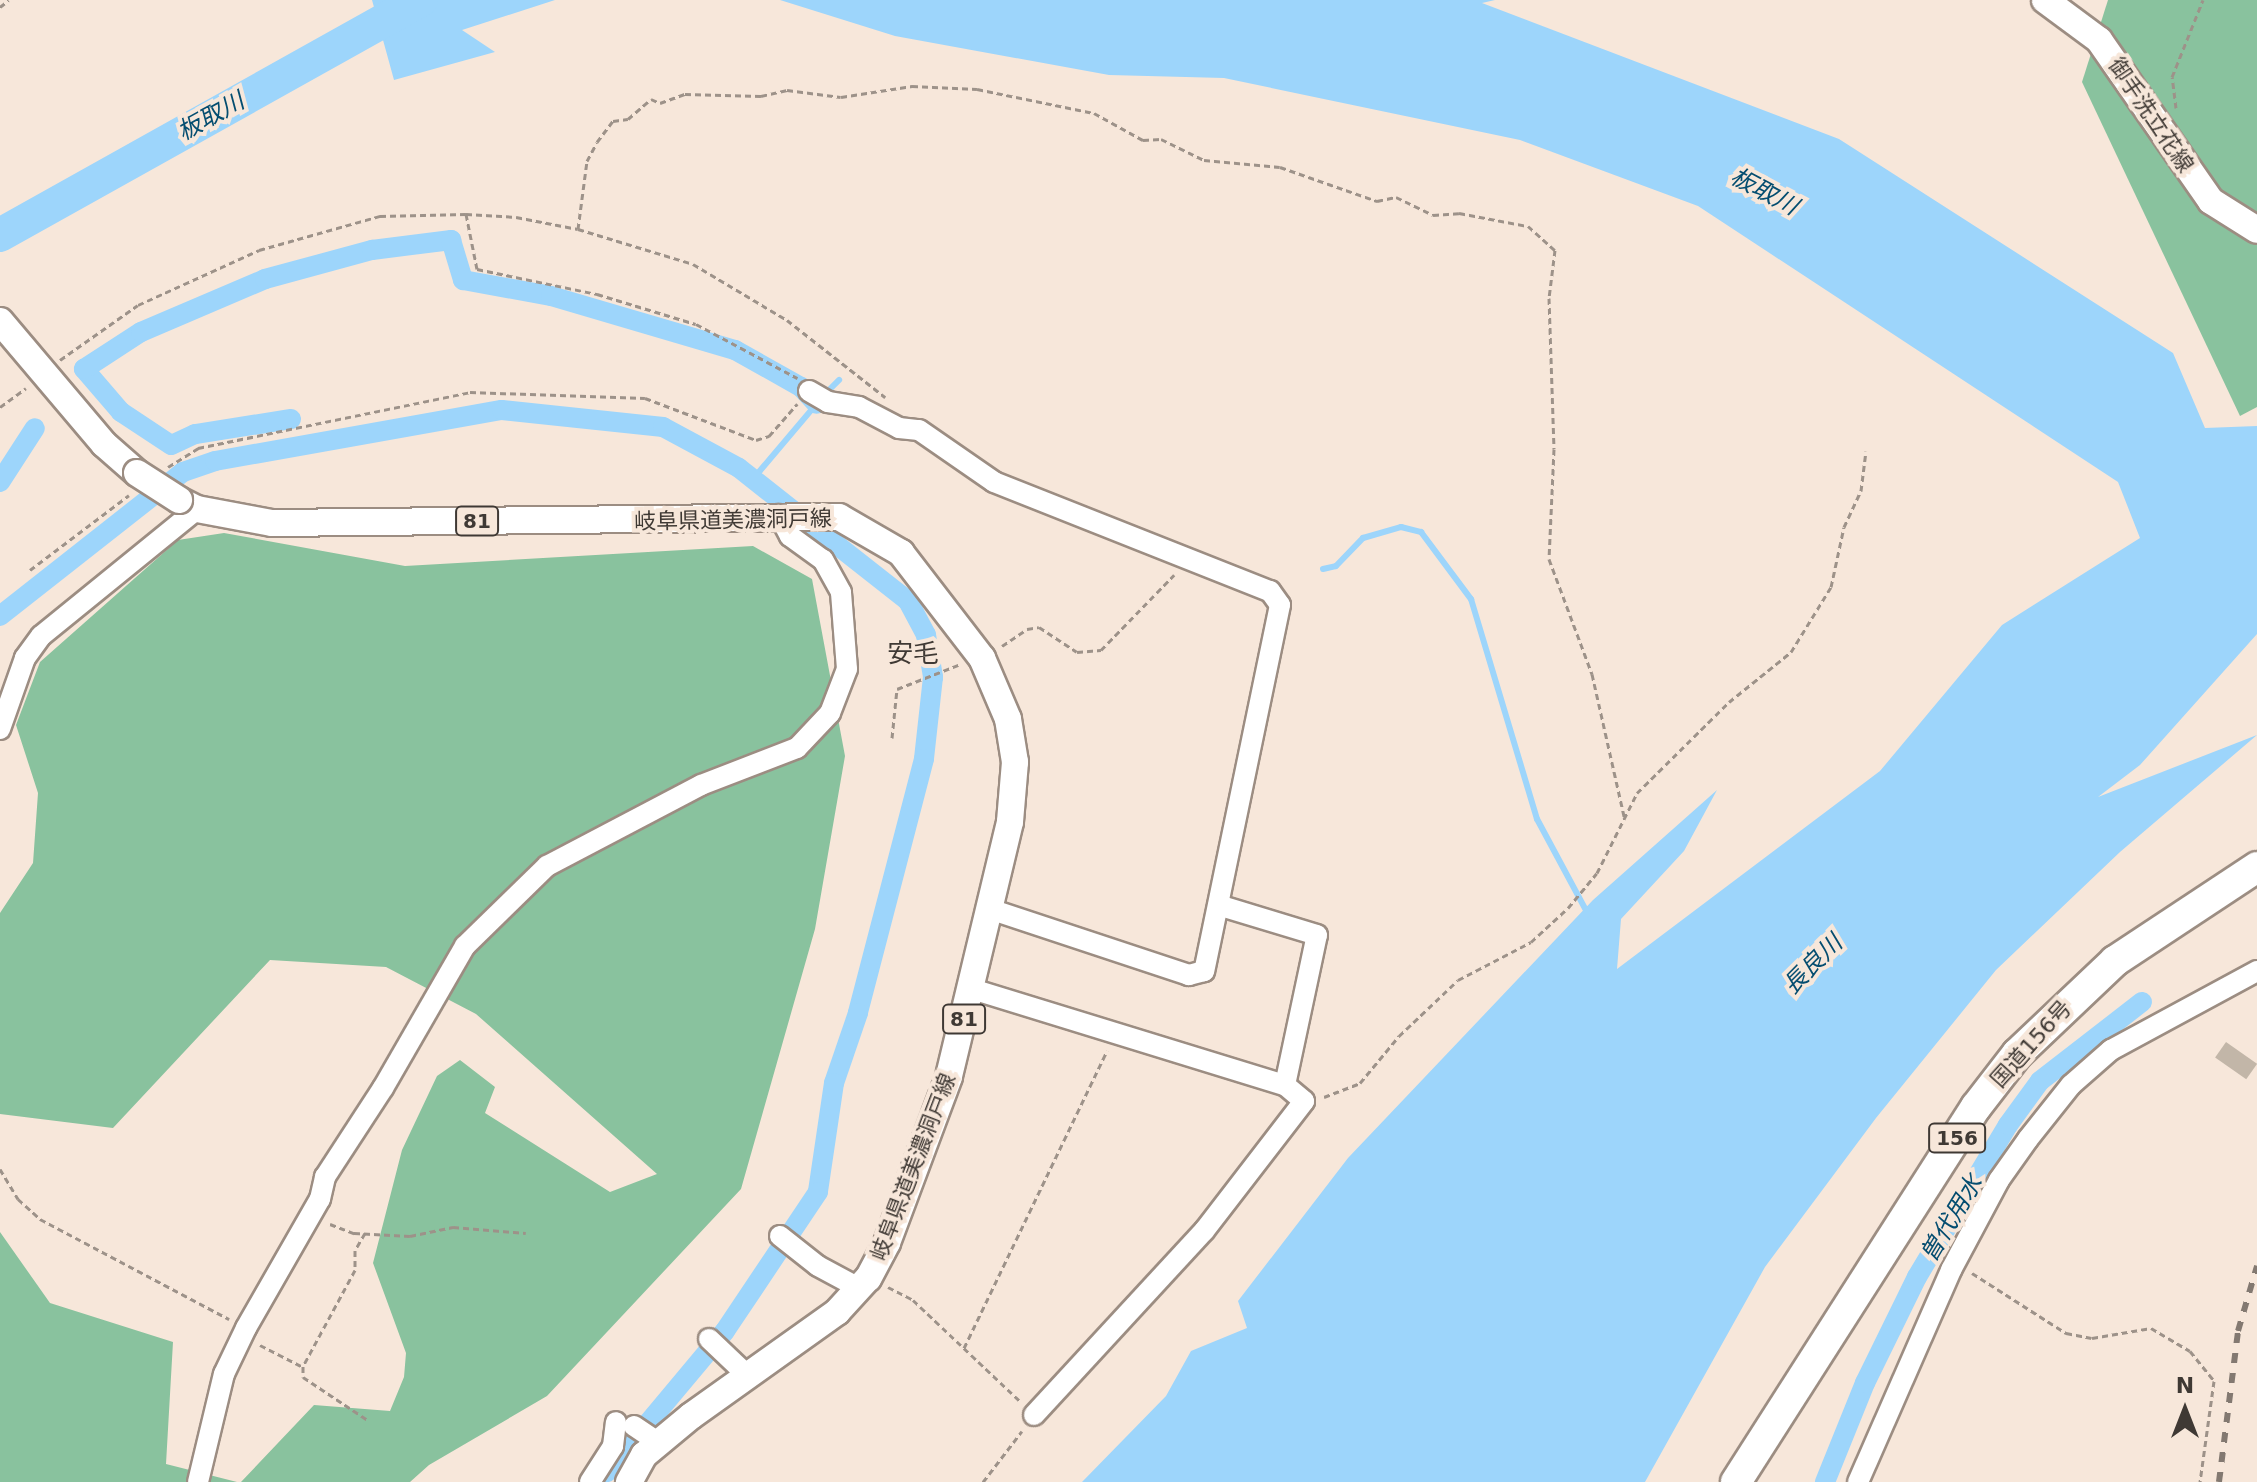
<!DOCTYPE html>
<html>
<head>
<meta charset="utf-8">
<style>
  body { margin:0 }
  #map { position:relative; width:2257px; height:1482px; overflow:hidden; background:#f7e7da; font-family:"DejaVu Sans","Noto Sans JP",sans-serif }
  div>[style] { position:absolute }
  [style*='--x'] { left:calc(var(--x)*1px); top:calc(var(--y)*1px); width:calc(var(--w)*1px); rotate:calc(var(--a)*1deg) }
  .forest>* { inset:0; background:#89c29e }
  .water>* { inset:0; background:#9dd5fb }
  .stream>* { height:6px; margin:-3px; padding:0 3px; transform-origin:3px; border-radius:3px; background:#9dd5fb }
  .canal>* { height:20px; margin:-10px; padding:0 10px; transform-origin:10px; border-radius:10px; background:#9dd5fb }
  .river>* { height:34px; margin:-17px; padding:0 17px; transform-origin:17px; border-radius:17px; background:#9dd5fb }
  .building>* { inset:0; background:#c2b6a8; transform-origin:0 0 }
  .path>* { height:3px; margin-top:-1.5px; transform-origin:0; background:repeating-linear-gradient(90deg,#9d9289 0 6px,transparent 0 10px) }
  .roads { filter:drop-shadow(2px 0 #9c8d82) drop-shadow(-2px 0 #9c8d82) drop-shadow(0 2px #9c8d82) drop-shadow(0 -2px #9c8d82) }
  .minor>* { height:20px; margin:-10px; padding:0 10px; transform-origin:10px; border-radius:10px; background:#fff }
  .major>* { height:26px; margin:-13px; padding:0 13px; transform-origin:13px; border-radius:13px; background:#fff }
  .highway>* { height:30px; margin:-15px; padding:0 15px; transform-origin:15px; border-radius:15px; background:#fff }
  .rail>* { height:6px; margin-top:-3px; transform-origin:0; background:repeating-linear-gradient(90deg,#837971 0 10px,transparent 0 20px) }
  .bridges { filter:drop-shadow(2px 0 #9c8d82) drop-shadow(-2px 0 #9c8d82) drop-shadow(0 2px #9c8d82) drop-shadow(0 -2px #9c8d82) }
  .major-bridge>* { height:26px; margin:-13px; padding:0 13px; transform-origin:13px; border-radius:13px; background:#fff }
  span { translate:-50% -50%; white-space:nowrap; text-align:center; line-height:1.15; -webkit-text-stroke:8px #f7e7da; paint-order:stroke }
  .shield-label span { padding:2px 6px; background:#f7e7da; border:2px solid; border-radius:6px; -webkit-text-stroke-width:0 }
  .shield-label { font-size:20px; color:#3f3934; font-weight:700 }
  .street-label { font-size:22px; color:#3f3934 }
  .water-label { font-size:24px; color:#044d70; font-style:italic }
  .quarter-label { font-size:26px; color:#3f3934 }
  .north { position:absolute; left:2145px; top:1370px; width:80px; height:80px; -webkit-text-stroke:6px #f7e7da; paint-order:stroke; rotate:0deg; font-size:22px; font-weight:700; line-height:32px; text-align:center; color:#3f3934 }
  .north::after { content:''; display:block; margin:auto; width:28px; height:36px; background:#3f3934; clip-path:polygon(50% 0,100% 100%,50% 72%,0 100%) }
</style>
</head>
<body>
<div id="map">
  <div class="forest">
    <div style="clip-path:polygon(2108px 0,2257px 0,2257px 407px,2240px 416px,2082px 82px)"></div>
    <div style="clip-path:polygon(224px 533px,405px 566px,753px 546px,812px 579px,845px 756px,815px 929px,741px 1189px,547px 1396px,429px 1465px,410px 1482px,241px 1482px,314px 1405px,390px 1411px,404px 1377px,406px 1353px,373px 1263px,402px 1150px,437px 1076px,460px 1060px,495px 1087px,485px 1113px,610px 1192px,657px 1174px,476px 1014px,386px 967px,270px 960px,113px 1128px,0 1114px,0 913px,33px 863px,38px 793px,16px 725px,40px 662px,178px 540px)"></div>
    <div style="clip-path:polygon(0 1232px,50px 1303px,173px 1342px,166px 1464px,237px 1482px,0 1482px)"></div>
  </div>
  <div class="water">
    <div style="clip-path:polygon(372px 0,555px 0,462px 30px,495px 52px,394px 80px)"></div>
    <div style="clip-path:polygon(780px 0,1495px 0,1482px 3px,1839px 139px,2173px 353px,2205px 428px,2257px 426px,2257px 634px,2140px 765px,2098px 797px,2257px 735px,2120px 852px,1996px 970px,1876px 1118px,1765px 1267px,1645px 1482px,1082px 1482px,1166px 1396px,1191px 1351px,1247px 1328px,1238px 1301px,1348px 1158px,1593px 900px,1717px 790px,1684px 851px,1621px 919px,1617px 969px,1880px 771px,2002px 625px,2140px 538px,2118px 482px,1698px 206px,1520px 140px,1224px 78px,1109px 75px,895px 36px)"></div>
  </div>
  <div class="stream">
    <div style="--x:825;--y:394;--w:20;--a:-45"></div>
    <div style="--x:753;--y:479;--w:101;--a:-49.8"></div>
    <div style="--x:1323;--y:569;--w:13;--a:-13"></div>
    <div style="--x:1336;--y:566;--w:39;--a:-46"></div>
    <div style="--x:1363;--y:538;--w:40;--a:-16"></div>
    <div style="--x:1401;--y:527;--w:21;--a:14"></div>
    <div style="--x:1421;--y:532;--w:84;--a:53.3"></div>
    <div style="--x:1471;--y:599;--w:230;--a:73.3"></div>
    <div style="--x:1537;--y:819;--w:108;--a:61.8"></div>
  </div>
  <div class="canal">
    <div style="--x:291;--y:419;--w:97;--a:171.1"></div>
    <div style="--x:195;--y:434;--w:26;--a:155"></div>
    <div style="--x:171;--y:445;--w:60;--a:-146.6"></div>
    <div style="--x:121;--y:412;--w:57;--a:-130.7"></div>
    <div style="--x:84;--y:369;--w:68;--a:-33"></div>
    <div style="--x:141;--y:332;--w:135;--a:-23.1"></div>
    <div style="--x:265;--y:279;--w:111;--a:-15.2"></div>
    <div style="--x:372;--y:250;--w:80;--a:-7.2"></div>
    <div style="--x:451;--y:240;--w:42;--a:73.3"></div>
    <div style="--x:463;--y:280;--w:89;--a:10.3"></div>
    <div style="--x:551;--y:296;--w:192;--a:16.4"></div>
    <div style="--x:735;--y:350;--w:76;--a:29.3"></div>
    <div style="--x:801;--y:387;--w:23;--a:47"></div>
    <div style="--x:0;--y:482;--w:64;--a:-57.1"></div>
    <div style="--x:0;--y:616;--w:233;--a:-38.2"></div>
    <div style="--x:183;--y:472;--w:34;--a:-19"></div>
    <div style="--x:215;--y:461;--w:291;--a:-10.1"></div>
    <div style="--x:502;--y:410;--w:162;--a:6"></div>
    <div style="--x:663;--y:427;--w:86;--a:28.3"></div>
    <div style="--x:739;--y:468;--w:215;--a:38.2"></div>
    <div style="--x:908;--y:601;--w:38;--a:62"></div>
    <div style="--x:926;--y:635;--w:43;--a:80.5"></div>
    <div style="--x:933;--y:677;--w:82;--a:96.3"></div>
    <div style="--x:924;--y:759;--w:262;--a:104.6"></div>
    <div style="--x:858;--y:1013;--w:74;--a:108.9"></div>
    <div style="--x:834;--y:1083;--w:110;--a:98.4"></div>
    <div style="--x:818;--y:1192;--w:167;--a:123.8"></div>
    <div style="--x:725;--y:1331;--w:184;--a:129.9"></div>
    <div style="--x:1825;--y:1482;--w:107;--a:-68"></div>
    <div style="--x:1865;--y:1383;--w:118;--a:-63.9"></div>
    <div style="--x:1917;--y:1277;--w:177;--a:-59.1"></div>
    <div style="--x:2008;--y:1125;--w:54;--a:-54"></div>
    <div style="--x:2040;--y:1081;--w:129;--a:-37.8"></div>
  </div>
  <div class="river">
    <div style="--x:0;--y:235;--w:482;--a:-29.2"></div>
  </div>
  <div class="building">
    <div style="left:2226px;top:1042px;width:38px;height:19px;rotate:35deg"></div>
  </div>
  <div class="path">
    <div style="--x:0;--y:7;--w:11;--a:-38"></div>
    <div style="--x:2176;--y:108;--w:31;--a:-97"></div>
    <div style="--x:2172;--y:77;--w:83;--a:-68.1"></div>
    <div style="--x:466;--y:214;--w:56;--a:78.7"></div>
    <div style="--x:477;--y:269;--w:123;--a:11.8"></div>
    <div style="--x:597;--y:294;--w:103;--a:16.9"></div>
    <div style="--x:696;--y:324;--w:115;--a:28.1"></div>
    <div style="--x:578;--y:229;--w:69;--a:-82.5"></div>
    <div style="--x:587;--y:161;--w:21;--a:-62"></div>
    <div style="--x:597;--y:142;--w:26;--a:-53"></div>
    <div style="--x:613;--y:121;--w:15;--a:-8"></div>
    <div style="--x:628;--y:119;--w:30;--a:-41"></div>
    <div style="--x:651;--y:99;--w:10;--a:24"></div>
    <div style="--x:660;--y:103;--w:27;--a:-20"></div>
    <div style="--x:685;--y:94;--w:76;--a:1.5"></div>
    <div style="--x:761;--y:96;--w:27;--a:-13"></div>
    <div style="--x:787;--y:90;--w:54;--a:7.4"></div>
    <div style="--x:841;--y:97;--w:72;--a:-8.8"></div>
    <div style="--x:912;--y:86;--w:65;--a:2.6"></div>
    <div style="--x:977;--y:89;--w:119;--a:11.6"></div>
    <div style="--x:1094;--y:113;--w:56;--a:28.9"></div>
    <div style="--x:1143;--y:140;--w:18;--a:-3"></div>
    <div style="--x:1161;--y:139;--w:48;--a:26"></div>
    <div style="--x:1204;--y:160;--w:76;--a:5.3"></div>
    <div style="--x:1280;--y:167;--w:103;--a:19.3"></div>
    <div style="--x:1377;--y:201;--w:19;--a:-12"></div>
    <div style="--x:1396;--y:197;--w:41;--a:25.9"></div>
    <div style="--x:1433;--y:215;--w:26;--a:-4"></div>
    <div style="--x:1459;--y:213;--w:70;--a:10.7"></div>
    <div style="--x:1528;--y:226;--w:36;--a:42"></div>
    <div style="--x:1555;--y:250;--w:48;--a:97.1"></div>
    <div style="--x:1549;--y:298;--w:151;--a:88.1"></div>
    <div style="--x:1554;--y:449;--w:110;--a:92.6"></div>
    <div style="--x:1549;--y:559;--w:123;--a:69.5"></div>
    <div style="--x:1592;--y:674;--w:146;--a:77.3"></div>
    <div style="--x:60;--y:360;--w:95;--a:-35.2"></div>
    <div style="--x:138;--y:305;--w:133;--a:-24.4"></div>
    <div style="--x:259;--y:250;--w:126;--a:-15.7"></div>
    <div style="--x:380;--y:216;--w:86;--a:-1.3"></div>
    <div style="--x:466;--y:214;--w:50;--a:3.4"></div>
    <div style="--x:516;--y:217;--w:63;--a:11"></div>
    <div style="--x:578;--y:229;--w:120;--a:16.9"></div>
    <div style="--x:693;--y:264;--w:109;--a:30.8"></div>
    <div style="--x:787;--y:320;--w:125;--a:38.2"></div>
    <div style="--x:0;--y:407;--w:32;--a:-36"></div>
    <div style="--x:168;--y:467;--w:36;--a:-32"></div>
    <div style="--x:198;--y:448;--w:278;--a:-11.6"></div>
    <div style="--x:470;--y:392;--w:175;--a:2"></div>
    <div style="--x:645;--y:398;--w:119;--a:20.7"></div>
    <div style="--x:756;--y:440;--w:14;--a:-17"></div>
    <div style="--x:769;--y:436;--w:43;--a:-48.8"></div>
    <div style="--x:30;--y:570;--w:124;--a:-37.1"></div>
    <div style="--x:1002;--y:646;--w:30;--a:-34"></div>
    <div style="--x:1027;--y:629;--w:12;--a:-9"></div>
    <div style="--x:1039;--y:627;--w:45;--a:33.3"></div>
    <div style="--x:1077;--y:652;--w:24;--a:-5"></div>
    <div style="--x:1101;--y:650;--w:105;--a:-45.8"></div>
    <div style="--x:892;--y:738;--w:49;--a:-84.2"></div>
    <div style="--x:897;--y:689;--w:66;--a:-21.5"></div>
    <div style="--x:1324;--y:1097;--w:39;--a:-21"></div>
    <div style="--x:1360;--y:1083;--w:61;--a:-50.3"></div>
    <div style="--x:1399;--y:1036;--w:81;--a:-43.5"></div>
    <div style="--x:1458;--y:980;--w:82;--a:-27.5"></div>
    <div style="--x:1531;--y:942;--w:50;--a:-42.6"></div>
    <div style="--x:1568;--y:908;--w:45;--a:-50.4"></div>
    <div style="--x:1597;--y:873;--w:89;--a:-63.4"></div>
    <div style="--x:1637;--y:793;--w:129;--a:-44.7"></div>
    <div style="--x:1729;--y:702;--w:80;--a:-38.9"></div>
    <div style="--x:1791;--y:652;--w:76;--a:-58.4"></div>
    <div style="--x:1831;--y:587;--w:61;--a:-77.8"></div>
    <div style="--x:1844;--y:527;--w:40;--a:-65"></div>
    <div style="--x:1861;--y:491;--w:40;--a:-82.9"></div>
    <div style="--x:0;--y:1169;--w:35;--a:59"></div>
    <div style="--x:18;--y:1199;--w:30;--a:42"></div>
    <div style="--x:40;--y:1219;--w:214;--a:27.9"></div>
    <div style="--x:330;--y:1224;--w:26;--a:21"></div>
    <div style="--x:354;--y:1233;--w:56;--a:3.1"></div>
    <div style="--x:410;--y:1236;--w:44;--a:-11.8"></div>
    <div style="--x:453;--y:1227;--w:73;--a:4.7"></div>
    <div style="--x:365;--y:1233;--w:20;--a:120"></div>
    <div style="--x:355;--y:1250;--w:20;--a:90"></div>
    <div style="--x:355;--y:1270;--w:109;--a:118.4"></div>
    <div style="--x:303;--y:1366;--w:11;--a:90"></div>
    <div style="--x:303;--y:1377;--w:79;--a:33.7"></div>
    <div style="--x:1972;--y:1273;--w:112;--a:32.6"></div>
    <div style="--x:2066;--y:1333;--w:26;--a:11"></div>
    <div style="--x:2092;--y:1338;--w:60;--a:-9.6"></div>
    <div style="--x:2151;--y:1328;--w:45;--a:30.5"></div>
    <div style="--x:2190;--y:1351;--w:38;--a:51"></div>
    <div style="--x:2214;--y:1381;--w:102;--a:97.9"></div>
    <div style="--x:888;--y:1287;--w:28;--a:27"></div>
    <div style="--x:913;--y:1300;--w:149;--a:43.4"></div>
    <div style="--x:260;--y:1345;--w:48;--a:27.1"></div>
    <div style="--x:964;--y:1348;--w:330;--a:-64.3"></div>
    <div style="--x:983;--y:1482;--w:64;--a:-52.6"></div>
  </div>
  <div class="roads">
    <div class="minor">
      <div style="--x:809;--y:391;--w:22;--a:30"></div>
      <div style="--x:828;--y:402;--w:31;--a:9"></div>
      <div style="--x:859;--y:407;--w:45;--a:27.7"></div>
      <div style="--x:899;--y:428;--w:20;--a:6"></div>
      <div style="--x:919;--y:430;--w:91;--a:34.7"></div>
      <div style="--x:994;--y:482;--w:297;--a:21.6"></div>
      <div style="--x:1270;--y:591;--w:17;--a:54"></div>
      <div style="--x:1280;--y:605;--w:374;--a:101.7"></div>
      <div style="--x:1204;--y:971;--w:16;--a:165"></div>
      <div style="--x:1189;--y:975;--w:210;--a:-161.7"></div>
      <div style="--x:0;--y:729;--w:75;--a:-70.6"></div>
      <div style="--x:25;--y:658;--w:27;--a:-54"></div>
      <div style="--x:41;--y:636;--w:201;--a:-39.1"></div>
      <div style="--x:972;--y:989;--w:327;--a:17.1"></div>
      <div style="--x:1285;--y:1085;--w:153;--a:-78"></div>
      <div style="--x:1317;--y:935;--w:103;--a:-163.1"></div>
      <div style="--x:780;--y:1236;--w:48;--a:38.3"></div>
      <div style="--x:818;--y:1266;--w:47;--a:28.2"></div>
      <div style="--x:709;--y:1339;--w:54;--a:43.5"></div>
      <div style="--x:1034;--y:1415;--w:251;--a:-47.3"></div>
      <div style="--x:1204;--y:1231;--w:164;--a:-52.4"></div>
      <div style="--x:1304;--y:1101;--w:25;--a:-140"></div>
      <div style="--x:634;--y:1426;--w:30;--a:34"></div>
      <div style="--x:198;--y:1482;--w:111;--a:-76.5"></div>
      <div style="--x:224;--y:1374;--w:51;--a:-64.4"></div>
      <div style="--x:246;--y:1328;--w:149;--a:-60.2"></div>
      <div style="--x:320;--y:1199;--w:23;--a:-77"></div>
      <div style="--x:325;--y:1177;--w:106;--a:-56.9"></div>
      <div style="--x:383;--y:1088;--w:164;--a:-60"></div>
      <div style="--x:465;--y:946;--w:115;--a:-44.3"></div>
      <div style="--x:547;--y:866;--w:174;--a:-27.7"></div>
      <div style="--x:701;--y:785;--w:103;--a:-21.1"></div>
      <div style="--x:797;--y:748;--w:48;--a:-46.7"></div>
      <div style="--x:830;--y:713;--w:47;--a:-68.9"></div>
      <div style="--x:847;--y:669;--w:77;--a:-94.5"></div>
      <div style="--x:841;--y:592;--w:37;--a:-119"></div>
      <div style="--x:823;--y:560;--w:41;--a:-144"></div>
      <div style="--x:790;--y:536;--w:24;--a:-118"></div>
      <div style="--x:590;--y:1482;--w:43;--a:-57.4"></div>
      <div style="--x:613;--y:1446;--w:24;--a:-83"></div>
      <div style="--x:1858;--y:1482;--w:232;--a:-66.3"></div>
      <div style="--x:1951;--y:1270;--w:102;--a:-61.9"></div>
      <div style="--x:1999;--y:1180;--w:50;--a:-54.7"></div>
      <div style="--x:2028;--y:1139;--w:69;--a:-51.5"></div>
      <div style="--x:2071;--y:1085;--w:53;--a:-41.2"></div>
      <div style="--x:2111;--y:1050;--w:166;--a:-28.4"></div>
    </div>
    <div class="major">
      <div style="--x:2045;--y:0;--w:67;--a:36.5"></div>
      <div style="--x:2099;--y:40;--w:196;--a:55.2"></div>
      <div style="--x:2211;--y:201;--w:54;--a:32.2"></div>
      <div style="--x:0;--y:321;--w:161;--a:49.8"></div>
      <div style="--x:104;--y:444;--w:44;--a:41.3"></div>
      <div style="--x:179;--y:500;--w:20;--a:27"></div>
      <div style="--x:197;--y:509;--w:76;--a:10.6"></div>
      <div style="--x:272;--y:523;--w:567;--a:-0.61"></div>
      <div style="--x:839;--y:517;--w:72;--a:30.1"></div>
      <div style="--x:901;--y:553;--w:133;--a:52.4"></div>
      <div style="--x:982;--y:658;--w:66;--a:66.9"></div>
      <div style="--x:1008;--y:719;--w:44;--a:80.8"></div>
      <div style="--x:1015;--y:762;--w:60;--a:94.8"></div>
      <div style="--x:1010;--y:822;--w:262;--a:103.5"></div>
      <div style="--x:949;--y:1077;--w:177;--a:110.5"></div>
      <div style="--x:887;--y:1243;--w:40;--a:118"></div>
      <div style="--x:868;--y:1278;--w:46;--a:132.4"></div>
      <div style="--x:837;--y:1312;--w:179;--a:144.5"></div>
      <div style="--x:691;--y:1416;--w:61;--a:140.3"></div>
      <div style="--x:644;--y:1455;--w:31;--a:119"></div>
    </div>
    <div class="highway">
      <div style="--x:1736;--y:1482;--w:445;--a:-57.4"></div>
      <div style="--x:1976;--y:1107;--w:67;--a:-52.3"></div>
      <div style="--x:2017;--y:1054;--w:135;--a:-43.5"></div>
      <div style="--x:2115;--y:961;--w:170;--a:-33.5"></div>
    </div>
  </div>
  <div class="rail">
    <div style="--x:2219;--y:1482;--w:152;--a:-82.8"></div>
    <div style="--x:2238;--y:1331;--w:68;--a:-73.7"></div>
  </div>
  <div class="bridges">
    <div class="major-bridge">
      <div style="--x:137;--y:473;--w:50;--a:32.7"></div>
    </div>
  </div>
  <div class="shield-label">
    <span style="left:477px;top:521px">81</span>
    <span style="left:964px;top:1019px">81</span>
    <span style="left:1957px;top:1138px">156</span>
  </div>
  <div class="street-label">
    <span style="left:2151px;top:115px;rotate:56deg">御手洗立花線</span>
    <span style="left:733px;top:520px;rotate:-1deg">岐阜県道美濃洞戸線</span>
    <span style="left:2031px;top:1044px;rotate:-48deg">国道156号</span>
    <span style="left:913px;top:1167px;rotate:-69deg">岐阜県道美濃洞戸線</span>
  </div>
  <div class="water-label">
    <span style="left:211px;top:117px;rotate:-29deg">板取川</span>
    <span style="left:1764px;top:192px;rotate:28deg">板取川</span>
    <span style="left:1813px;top:965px;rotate:-45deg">長良川</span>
    <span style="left:1952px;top:1219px;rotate:-59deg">曽代用水</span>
  </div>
  <div class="quarter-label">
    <span style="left:913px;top:654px">安毛</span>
  </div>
  <div class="north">N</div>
</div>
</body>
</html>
